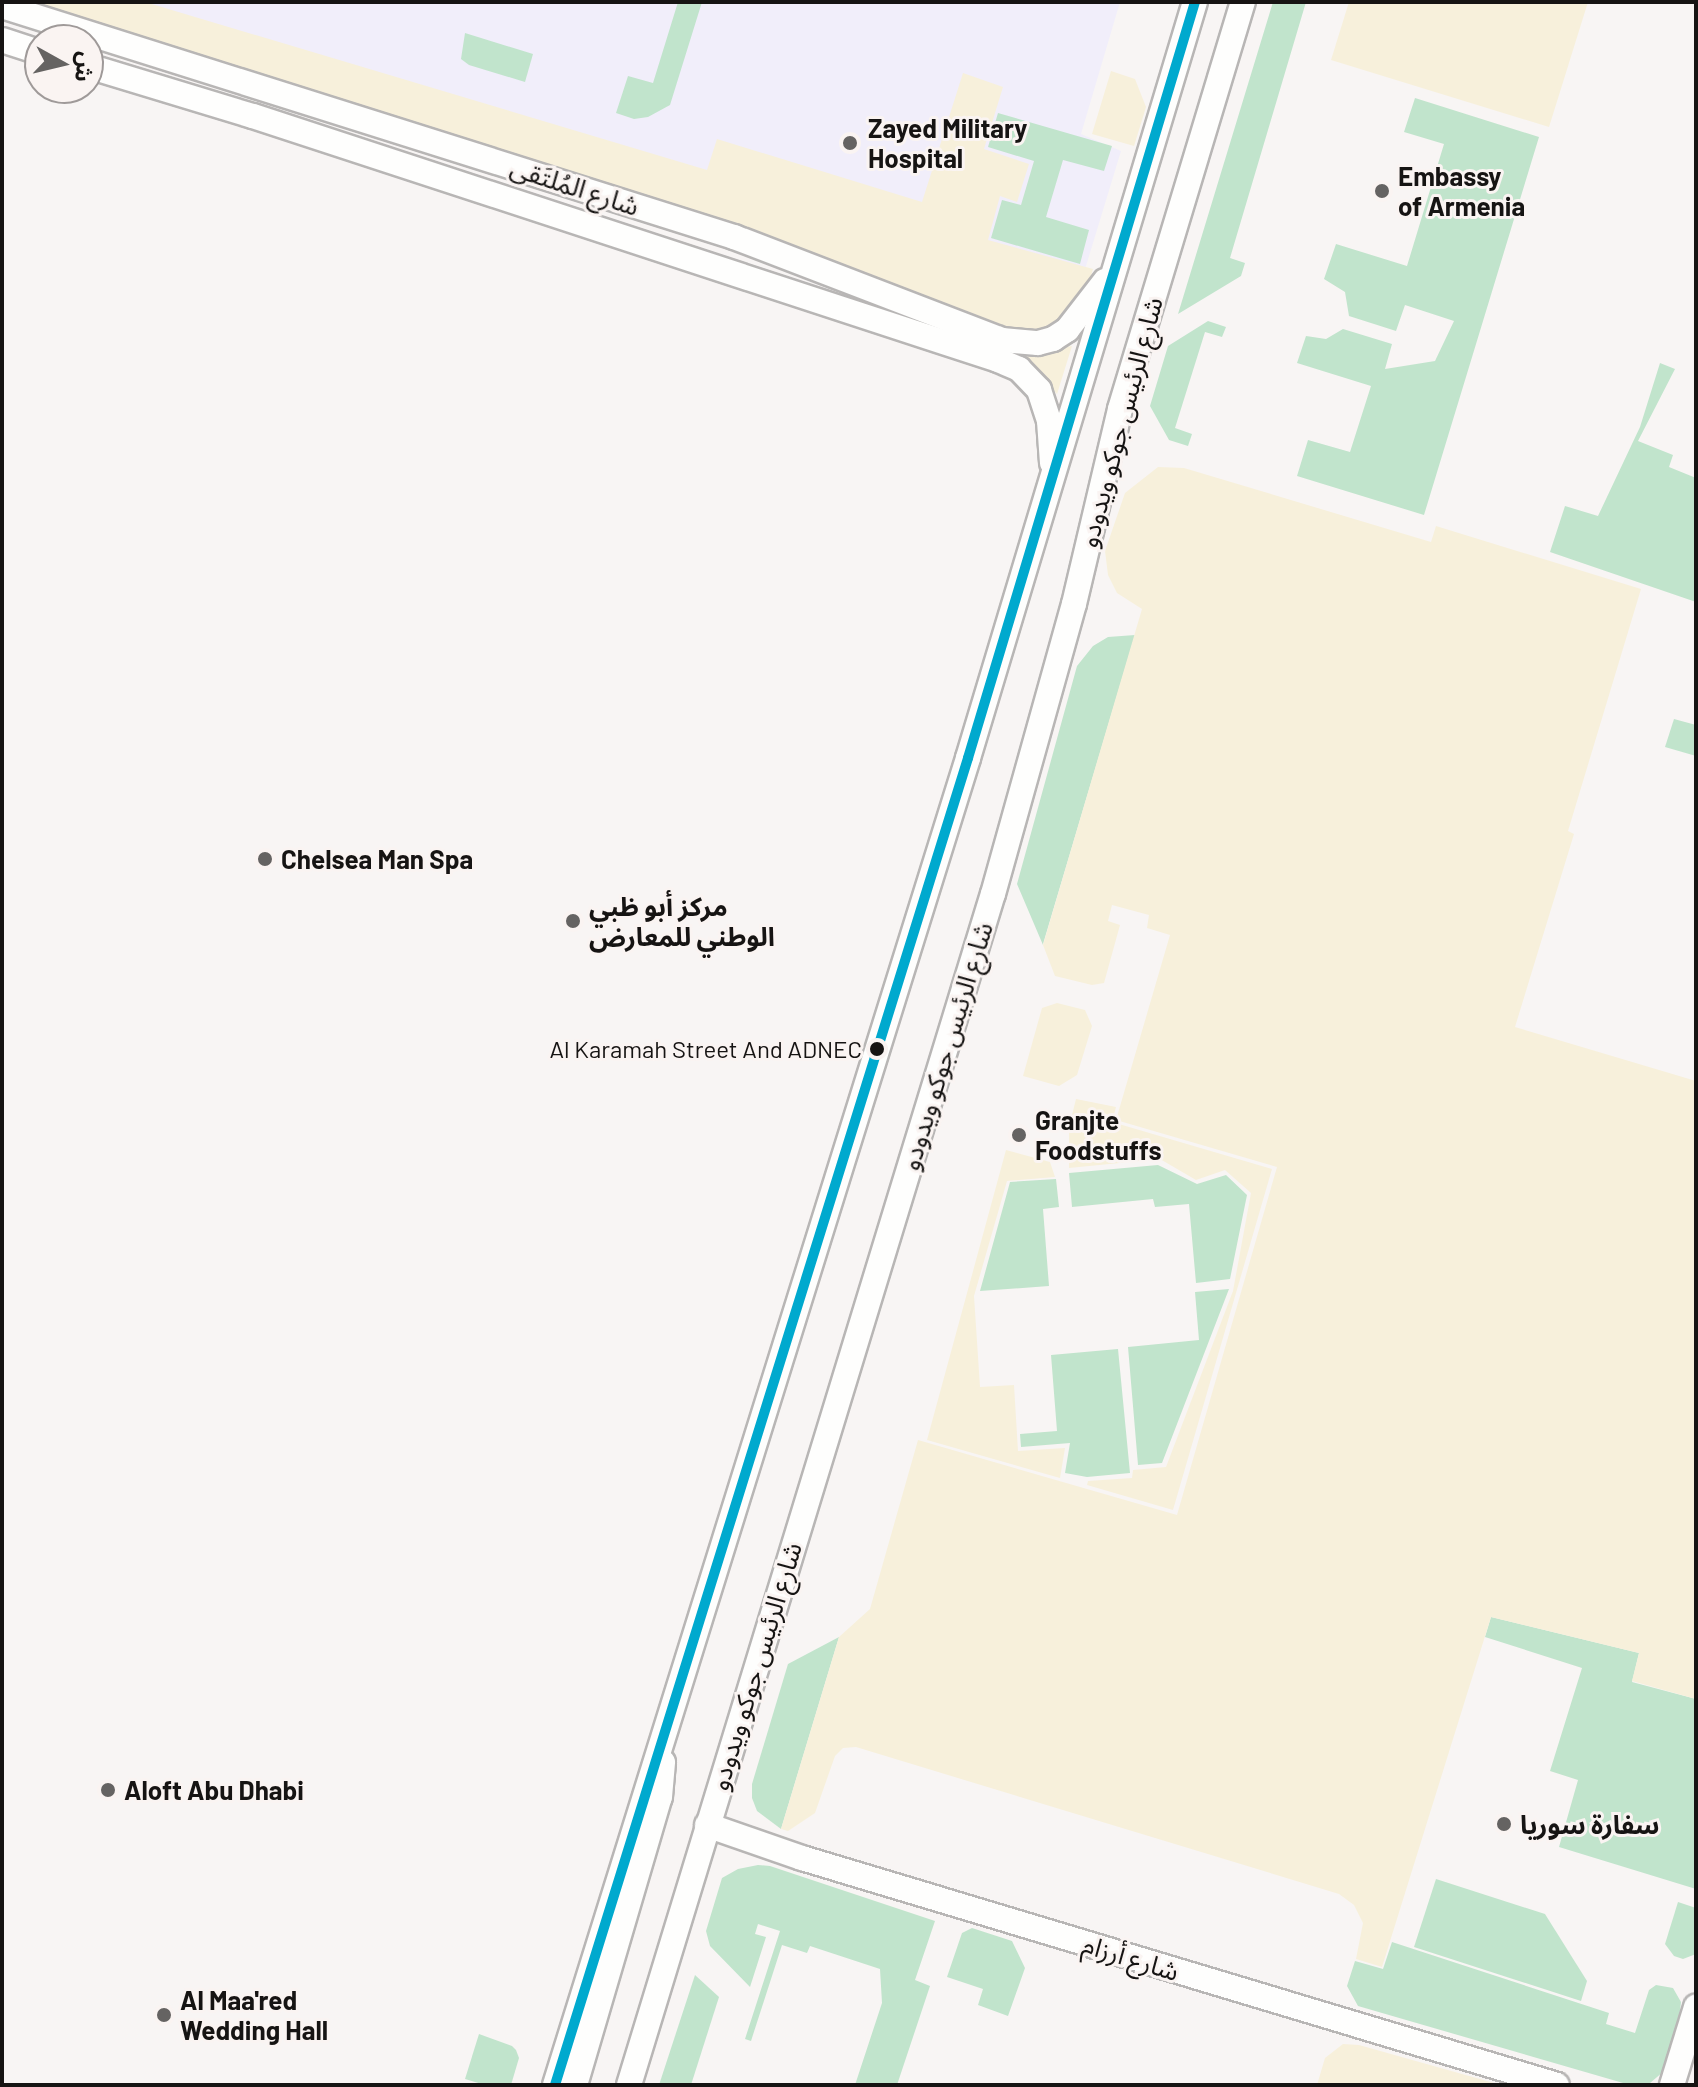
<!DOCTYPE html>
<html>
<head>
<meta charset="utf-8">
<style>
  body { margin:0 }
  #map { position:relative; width:1698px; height:2087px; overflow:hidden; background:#f8f5f4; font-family:Barlow,"Noto Sans Arabic",sans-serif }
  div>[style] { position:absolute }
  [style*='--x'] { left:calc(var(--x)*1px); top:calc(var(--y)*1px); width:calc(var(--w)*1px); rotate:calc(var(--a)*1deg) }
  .medical>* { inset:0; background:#f1eefa }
  .green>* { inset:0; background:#c1e4cc }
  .sand>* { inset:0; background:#f7f0db }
  .roads { filter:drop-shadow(2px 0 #b8b6b5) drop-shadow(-2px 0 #b8b6b5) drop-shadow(0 2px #b8b6b5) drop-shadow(0 -2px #b8b6b5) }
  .minor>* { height:24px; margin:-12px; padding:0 12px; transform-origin:12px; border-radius:12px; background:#fefefd }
  .bus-1>* { height:10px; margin:-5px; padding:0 5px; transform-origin:5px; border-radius:5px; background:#00a9ce }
  .dots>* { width:22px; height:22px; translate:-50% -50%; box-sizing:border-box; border:4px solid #faf4f2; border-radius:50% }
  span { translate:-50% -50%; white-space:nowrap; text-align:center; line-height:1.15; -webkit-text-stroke:6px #faf4f2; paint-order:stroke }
  .bus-label { font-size:24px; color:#161413 }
  .right { translate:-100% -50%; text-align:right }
  .poi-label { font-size:26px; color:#161413; font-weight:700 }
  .left { translate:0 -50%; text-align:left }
  .street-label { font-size:26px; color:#161413 }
  .frame { position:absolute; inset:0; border:4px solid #161413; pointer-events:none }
  .north { position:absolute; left:24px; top:24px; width:80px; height:80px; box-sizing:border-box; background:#faf4f2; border:2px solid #9f9a99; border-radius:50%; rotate:98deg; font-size:22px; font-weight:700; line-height:32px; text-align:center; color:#161413 }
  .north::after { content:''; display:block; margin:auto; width:28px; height:36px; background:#656362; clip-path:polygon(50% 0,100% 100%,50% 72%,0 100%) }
</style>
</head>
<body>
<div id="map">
  <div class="medical">
    <div style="clip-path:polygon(138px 2px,1120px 2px,1081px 134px,1121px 151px,1079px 289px)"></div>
  </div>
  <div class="green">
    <div style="clip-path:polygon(678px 2px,702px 2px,670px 105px,648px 117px,634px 119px,616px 113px,628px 76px,653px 83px)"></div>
    <div style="clip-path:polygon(1273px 2px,1306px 2px,1230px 258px,1245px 263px,1241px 276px,1178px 314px)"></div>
    <div style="clip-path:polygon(465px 33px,533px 54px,525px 82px,469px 65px,461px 59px)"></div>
    <div style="clip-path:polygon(1415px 98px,1539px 137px,1424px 515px,1297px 476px,1308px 440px,1350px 452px,1371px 386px,1297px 363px,1306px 336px,1326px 339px,1343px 329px,1392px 344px,1385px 369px,1435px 361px,1454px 321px,1405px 305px,1396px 331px,1349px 316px,1345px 292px,1324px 279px,1336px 244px,1407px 266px,1444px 144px,1404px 132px)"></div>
    <div style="clip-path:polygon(998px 113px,1112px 146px,1104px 171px,1063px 160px,1046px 217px,1089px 230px,1080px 264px,991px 238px,1002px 200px,1021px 205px,1034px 161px,988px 147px)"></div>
    <div style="clip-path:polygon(1208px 321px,1226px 327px,1222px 337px,1205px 332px,1175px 428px,1192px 434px,1188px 446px,1169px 440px,1150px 406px,1168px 346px)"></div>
    <div style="clip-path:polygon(1660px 363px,1675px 369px,1638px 441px,1673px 455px,1669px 467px,1696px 478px,1696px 602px,1550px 552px,1565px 506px,1598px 516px,1640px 427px)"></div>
    <div style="clip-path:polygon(1135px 635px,1043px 944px,1043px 945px,1017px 884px,1077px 666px,1093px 646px,1108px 637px)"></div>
    <div style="clip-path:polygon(1674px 719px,1696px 725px,1696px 756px,1665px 747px)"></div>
    <div style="clip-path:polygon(1158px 1165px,1197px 1184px,1226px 1175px,1247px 1195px,1230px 1279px,1196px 1283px,1189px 1204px,1155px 1207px,1153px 1199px,1072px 1207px,1069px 1173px)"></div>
    <div style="clip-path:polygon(1056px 1179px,1059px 1207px,1043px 1209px,1049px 1286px,980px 1291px,1010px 1182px)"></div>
    <div style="clip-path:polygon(1229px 1289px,1162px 1463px,1138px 1465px,1128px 1347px,1199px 1340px,1195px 1292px)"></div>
    <div style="clip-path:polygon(1118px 1349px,1130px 1473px,1087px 1477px,1065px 1473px,1070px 1443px,1021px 1447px,1020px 1434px,1057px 1431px,1051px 1355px)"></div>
    <div style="clip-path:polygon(1491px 1617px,1639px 1653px,1632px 1682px,1696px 1699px,1696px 1889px,1559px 1847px,1578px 1780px,1550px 1771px,1582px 1668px,1485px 1637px)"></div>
    <div style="clip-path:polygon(839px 1637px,781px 1829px,757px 1811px,752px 1798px,752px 1784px,788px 1664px)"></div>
    <div style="clip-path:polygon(758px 1865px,770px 1866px,935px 1921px,915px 1980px,930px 1986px,897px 2085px,855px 2085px,882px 2003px,880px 1969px,810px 1946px,807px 1953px,782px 1945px,751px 2041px,745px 2039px,780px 1931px,758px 1924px,755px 1934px,766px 1937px,750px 1987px,710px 1946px,706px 1931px,722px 1878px,738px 1869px)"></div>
    <div style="clip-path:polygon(1436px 1879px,1545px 1914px,1587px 1981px,1581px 2001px,1414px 1947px)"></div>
    <div style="clip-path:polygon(1678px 1902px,1696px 1908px,1696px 1954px,1683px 1959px,1674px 1956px,1665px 1944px)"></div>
    <div style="clip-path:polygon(972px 1928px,1012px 1941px,1025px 1968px,1008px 2016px,978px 2005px,983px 1989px,947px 1977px,962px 1933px)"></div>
    <div style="clip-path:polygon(1392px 1942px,1609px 2013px,1606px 2024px,1635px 2033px,1649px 1990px,1656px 1985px,1673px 1988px,1681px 2002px,1680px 2011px,1663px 2072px,1650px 2083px,1630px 2085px,1358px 2006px,1347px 1986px,1355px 1961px,1383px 1969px)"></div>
    <div style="clip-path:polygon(695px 1975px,719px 1997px,691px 2085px,659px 2085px)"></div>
    <div style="clip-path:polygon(479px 2034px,512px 2046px,516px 2050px,519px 2058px,511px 2085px,485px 2085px,465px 2079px)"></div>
  </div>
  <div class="sand">
    <div style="clip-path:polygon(35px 2px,145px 2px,707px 170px,717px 139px,922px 202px,963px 73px,1003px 87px,984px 149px,1029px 164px,1017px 202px,1000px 196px,988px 240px,1093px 269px,1079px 317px,1031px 336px)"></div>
    <div style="clip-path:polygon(1349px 2px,1588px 2px,1549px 127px,1331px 60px)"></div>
    <div style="clip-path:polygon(1111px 71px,1135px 79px,1146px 107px,1134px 146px,1092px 134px)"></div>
    <div style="clip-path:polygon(1072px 346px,1057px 394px,1020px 354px)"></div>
    <div style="clip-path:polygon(1158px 467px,1184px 468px,1431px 542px,1436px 526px,1641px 589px,1568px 831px,1574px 834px,1515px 1027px,1696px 1081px,1696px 1699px,1632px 1681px,1639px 1653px,1491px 1617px,1382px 1967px,1356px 1959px,1363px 1923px,1354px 1905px,1339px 1894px,856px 1747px,843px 1748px,835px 1756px,815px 1813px,788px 1831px,781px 1829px,839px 1637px,870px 1609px,918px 1440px,1177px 1515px,1277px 1167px,1116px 1120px,1170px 935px,1147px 928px,1149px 915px,1112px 905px,1108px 921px,1120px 925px,1104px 983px,1092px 985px,1055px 976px,1043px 945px,1142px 609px,1117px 593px,1108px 575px,1105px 551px,1125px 493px)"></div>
    <div style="clip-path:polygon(1057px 1003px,1085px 1010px,1092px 1026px,1077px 1075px,1059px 1086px,1023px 1076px,1042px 1008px)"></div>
    <div style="clip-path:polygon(1076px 1099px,1116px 1107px,1112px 1122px,1272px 1169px,1173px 1510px,1087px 1485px,1088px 1481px,1132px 1478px,1133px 1470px,1166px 1467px,1233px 1291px,1251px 1193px,1225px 1170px,1196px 1180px,1160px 1159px,1069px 1168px,1069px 1127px)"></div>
    <div style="clip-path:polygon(1006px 1150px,1050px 1162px,1055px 1177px,1007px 1181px,974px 1296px,980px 1387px,1014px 1385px,1018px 1451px,1065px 1448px,1060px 1478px,927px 1440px)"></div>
    <div style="clip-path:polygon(1343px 2044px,1359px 2045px,1501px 2085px,1317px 2085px,1325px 2058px)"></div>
  </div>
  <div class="roads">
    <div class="minor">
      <div style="--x:2;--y:6;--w:768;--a:17.51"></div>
      <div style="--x:734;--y:237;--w:287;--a:21"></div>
      <div style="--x:1002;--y:340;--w:36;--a:5"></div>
      <div style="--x:1038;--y:343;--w:16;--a:-15"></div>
      <div style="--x:1053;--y:339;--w:17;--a:-33"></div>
      <div style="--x:1067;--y:330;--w:62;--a:-52.2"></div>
      <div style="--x:2;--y:40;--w:40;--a:18"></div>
      <div style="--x:88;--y:66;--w:172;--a:16.9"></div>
      <div style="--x:253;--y:116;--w:784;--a:18.13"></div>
      <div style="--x:998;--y:360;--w:23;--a:23"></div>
      <div style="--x:1019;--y:369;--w:29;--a:46"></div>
      <div style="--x:1039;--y:390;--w:33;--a:72"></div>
      <div style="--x:1049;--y:421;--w:42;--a:85.9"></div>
      <div style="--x:707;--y:1825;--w:101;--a:19.2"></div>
      <div style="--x:802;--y:1858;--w:788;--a:16.73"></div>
      <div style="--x:555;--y:2085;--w:1390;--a:-72.71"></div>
      <div style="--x:968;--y:758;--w:789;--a:-73.29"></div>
      <div style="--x:575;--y:2085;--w:300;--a:-73.6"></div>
      <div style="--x:660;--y:1797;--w:35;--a:-85"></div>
      <div style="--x:629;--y:2085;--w:1245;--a:-73.01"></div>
      <div style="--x:993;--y:894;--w:301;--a:-74.4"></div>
      <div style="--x:1074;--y:604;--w:200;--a:-76.7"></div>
      <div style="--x:1120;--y:409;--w:425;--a:-73.2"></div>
      <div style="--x:1672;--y:2085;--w:82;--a:-72.9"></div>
    </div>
  </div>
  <div class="bus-1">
    <div style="--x:555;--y:2085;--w:1390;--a:-72.71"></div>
    <div style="--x:968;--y:758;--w:789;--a:-73.29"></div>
  </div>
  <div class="dots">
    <div style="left:850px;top:143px;background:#656362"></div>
    <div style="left:1382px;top:191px;background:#656362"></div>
    <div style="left:265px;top:859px;background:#656362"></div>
    <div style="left:573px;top:921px;background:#656362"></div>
    <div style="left:877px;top:1049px;background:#161413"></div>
    <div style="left:1019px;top:1135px;background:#656362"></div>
    <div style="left:108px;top:1790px;background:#656362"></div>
    <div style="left:1504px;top:1824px;background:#656362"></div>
    <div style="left:164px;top:2015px;background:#656362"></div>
  </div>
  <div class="bus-label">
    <span class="right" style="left:862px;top:1049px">Al Karamah Street And ADNEC</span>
  </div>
  <div class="poi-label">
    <span class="left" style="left:868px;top:143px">Zayed Military<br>Hospital</span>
    <span class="left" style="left:1398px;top:191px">Embassy<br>of Armenia</span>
    <span class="left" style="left:281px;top:859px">Chelsea Man Spa</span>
    <span class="left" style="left:589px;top:921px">مركز أبو ظبي<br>الوطني للمعارض</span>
    <span class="left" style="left:1035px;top:1135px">Granjte<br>Foodstuffs</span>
    <span class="left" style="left:124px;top:1790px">Aloft Abu Dhabi</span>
    <span class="left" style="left:1520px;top:1824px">سفارة سوريا</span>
    <span class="left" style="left:180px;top:2015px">Al Maa'red<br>Wedding Hall</span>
  </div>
  <div class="street-label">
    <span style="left:575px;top:186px;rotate:18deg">شارع المُلتَقى</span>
    <span style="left:1120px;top:422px;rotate:-75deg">شارع الرئيس جوكو ويدودو</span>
    <span style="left:946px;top:1046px;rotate:-73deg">شارع الرئيس جوكو ويدودو</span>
    <span style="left:755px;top:1666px;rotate:-73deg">شارع الرئيس جوكو ويدودو</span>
    <span style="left:1131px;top:1957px;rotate:17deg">شارع أرزام</span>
  </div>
  <div class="frame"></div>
  <div class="north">ش</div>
</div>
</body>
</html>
